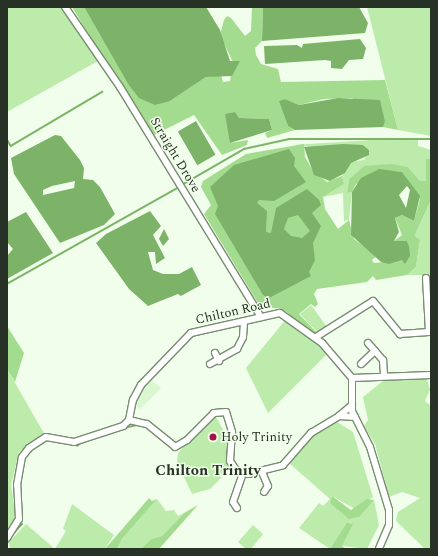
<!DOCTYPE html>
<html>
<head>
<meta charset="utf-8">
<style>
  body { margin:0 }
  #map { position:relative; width:438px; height:556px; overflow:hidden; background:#f0feeb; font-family:Spectral,serif }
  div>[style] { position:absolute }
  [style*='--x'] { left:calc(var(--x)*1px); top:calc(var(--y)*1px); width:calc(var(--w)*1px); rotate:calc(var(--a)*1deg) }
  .built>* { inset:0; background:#dbf7d1 }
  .green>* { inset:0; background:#bdebac }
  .forest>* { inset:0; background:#a4dc8f }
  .water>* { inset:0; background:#7db369; transform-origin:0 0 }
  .stream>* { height:1.5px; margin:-0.75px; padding:0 0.75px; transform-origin:0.75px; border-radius:0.75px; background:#7db369 }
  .roads { filter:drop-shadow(1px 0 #788d71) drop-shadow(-1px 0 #788d71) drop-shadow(0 1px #788d71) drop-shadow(0 -1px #788d71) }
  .minor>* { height:6px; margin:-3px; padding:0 3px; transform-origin:3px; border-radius:3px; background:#fff }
  .dots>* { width:11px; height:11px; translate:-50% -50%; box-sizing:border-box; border:2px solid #f0feeb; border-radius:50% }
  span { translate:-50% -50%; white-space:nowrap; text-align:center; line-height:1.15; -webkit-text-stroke:3px #f0feeb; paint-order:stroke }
  .street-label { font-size:13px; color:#283125 }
  .poi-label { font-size:13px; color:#283125 }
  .left { translate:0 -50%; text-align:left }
  .quarter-label { font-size:15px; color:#283125; font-weight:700 }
  .frame { position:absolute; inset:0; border:8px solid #283125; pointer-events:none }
</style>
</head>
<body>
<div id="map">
  <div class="built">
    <div style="clip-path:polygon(148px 377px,161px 388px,140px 409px,132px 403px)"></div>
  </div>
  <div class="green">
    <div style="clip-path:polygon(7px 7px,62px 7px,98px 61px,7px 112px)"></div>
    <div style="clip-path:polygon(367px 7px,431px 7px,431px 136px,398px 130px)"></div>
    <div style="clip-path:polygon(387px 139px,418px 140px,418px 146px,431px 150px,431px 159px,426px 159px,426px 181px,420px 181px,408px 167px,364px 166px,349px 179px,347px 193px,352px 192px,349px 220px,344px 221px,343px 193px,323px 197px,344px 184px,342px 176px,351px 162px,364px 160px,369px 150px,363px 145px,322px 148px,292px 145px)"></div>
    <div style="clip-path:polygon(431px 200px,431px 275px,407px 275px,416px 267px,420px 241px,415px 236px,417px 230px)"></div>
    <div style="clip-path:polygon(311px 305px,327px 327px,318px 333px,300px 314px)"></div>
    <div style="clip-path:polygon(287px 318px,327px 354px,268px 413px,246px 368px)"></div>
    <div style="clip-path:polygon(7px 369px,45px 435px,19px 452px,11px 485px,15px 510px,14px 520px,7px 528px)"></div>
    <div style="clip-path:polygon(427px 379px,430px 390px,425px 401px,431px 406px,431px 549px,425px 549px,396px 521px,398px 512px,420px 498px,402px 492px,389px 497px,375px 444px,364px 426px,368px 420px,363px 397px,383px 381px)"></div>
    <div style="clip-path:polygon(214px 413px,227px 437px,230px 437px,227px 464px,233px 466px,210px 489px,192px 494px,177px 462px,178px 453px)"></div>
    <div style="clip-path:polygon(337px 422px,353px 432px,373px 497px,355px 509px,332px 496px,330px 503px,356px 518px,374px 500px,379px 525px,367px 549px,342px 546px,352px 523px,347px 522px,330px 549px,299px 528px,319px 503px,323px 506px,330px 499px,289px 463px,314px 434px)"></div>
    <div style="clip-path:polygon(157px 499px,166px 511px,174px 510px,178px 516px,184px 513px,162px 536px,151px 539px,141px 549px,117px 549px,122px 539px)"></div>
    <div style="clip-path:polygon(72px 504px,114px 535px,105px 549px,10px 549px,9px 542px,26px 524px,55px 549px,66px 531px,63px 529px)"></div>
    <div style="clip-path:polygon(253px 525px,263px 534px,251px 549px,246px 549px,238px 542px)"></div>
  </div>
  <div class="forest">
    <div style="clip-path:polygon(72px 7px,84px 7px,128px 84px,170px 101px,206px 77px,221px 75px,223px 82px,230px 81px,233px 62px,220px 35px,224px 20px,227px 16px,231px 18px,245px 36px,251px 31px,252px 7px,263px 7px,262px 41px,255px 48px,256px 55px,261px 64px,278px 69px,281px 82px,385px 80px,398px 130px,383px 127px,385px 122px,352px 98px,324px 99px,299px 105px,285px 99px,280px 101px,288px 126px,295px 130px,267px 138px,265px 133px,272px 130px,269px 119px,239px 118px,234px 112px,230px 143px,248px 140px,247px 145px,222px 155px,194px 115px,154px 135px,147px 130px)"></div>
    <div style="clip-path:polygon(304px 144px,305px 157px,313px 171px,327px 182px,342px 176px,344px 184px,323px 197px,325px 209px,338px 229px,349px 220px,354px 239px,377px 256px,372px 260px,374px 263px,403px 260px,409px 246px,407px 241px,394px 241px,402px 235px,395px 218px,402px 215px,414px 221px,420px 199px,402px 172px,392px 171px,356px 184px,352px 192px,347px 193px,349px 179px,364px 166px,391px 164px,408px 167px,420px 181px,426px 181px,426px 159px,431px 159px,431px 200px,417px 230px,415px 236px,420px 240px,416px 267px,407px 275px,376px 280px,373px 276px,367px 282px,317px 289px,314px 294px,318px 304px,315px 307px,311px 304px,299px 314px,318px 334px,319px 344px,287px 312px,279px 308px,261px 308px,204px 214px,211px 205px,201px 187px,203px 181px,246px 154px)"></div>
    <div style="clip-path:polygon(7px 326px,24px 353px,15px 382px,7px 369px)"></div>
    <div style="clip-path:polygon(332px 496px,351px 510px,367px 499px,374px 500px,359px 517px,349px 519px,330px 503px)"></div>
    <div style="clip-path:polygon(149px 498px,152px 501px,157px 499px,122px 539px,117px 549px,105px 549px)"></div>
    <div style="clip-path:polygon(198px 505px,159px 549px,141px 549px,151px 539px,162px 536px,184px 513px)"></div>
    <div style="clip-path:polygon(347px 522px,353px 524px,342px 546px,346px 549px,330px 549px)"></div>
  </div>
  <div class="water">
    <div style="clip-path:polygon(84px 7px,206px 7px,220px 30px,230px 61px,240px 61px,232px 76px,206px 77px,170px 101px,155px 105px,139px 98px,128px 84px)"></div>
    <div style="clip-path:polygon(263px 7px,359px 7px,368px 23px,365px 33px,262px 41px)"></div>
    <div style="clip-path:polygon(360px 39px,366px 48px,363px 59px,349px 60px,342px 69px,331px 68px,331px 61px,325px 60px,265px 64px,264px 46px,297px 45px,302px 48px,303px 44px)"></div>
    <div style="clip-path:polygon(338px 98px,380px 100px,385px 122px,383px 127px,295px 130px,288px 126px,279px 101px,285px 99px,299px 105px)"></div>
    <div style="clip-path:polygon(235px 112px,239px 118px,269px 119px,272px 130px,230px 143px,225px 114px)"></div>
    <div style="left:196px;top:121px;width:39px;height:21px;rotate:60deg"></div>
    <div style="clip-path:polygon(evenodd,55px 135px,61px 136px,80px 160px,84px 168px,83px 179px,93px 180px,100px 187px,115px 214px,104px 225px,60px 243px,14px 174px,11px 158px,55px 135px,75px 181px,74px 188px,43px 195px,43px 190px,52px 186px,75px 181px)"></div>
    <div style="clip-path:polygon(343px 144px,363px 145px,369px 150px,369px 155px,351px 163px,345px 173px,330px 181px,314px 175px,304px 147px)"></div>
    <div style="clip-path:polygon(evenodd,289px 149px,295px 158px,294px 166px,306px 182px,274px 201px,259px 200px,257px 203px,267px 211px,266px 232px,271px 233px,276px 208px,307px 189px,319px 200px,321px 205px,312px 213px,321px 226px,313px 243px,315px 260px,309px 272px,311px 276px,269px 298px,263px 295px,215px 214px,218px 206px,210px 187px,234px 165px,289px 149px,298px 215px,310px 231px,302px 238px,291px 236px,284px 229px,288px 218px,298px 215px)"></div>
    <div style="clip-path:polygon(evenodd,379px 169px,402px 172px,420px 196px,414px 221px,402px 215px,395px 218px,399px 232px,394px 241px,407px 241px,409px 246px,410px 256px,405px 264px,402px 260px,389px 264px,381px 262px,351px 235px,352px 192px,361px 178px,379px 169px,407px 186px,410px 190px,406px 208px,399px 195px,407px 186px)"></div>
    <div style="clip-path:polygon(150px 211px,161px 226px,153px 235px,165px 258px,156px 264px,155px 252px,148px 252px,153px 270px,163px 274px,179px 274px,192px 267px,201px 285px,181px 296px,178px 294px,148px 306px,129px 289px,96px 243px,106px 234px)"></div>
    <div style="clip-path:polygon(26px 212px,53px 253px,7px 279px,7px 256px,13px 249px,7px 242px,7px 222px)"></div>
    <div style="clip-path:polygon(164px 229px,169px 239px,163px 246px,159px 239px)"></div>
  </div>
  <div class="stream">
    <div style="--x:7;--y:139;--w:8;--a:60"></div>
    <div style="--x:11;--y:146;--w:106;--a:-30.7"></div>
    <div style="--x:182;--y:185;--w:72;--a:-30.1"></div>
    <div style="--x:244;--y:149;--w:46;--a:-12.5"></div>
    <div style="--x:289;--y:139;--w:142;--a:0"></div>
    <div style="--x:7;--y:284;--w:197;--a:-29.4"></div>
    <div style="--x:124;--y:428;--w:13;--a:-13"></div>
    <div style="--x:102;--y:435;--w:11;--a:-15"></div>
    <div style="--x:77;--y:446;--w:6;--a:-39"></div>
    <div style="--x:14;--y:533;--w:12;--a:-48"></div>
    <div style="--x:7;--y:544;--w:5;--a:-68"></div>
  </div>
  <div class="roads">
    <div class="minor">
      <div style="--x:65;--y:7;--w:97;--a:55.5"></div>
      <div style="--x:120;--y:87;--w:270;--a:58.5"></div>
      <div style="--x:426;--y:278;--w:54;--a:86.8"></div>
      <div style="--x:316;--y:337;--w:67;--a:-32.3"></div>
      <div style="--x:373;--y:301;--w:43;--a:50.7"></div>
      <div style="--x:400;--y:334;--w:29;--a:-4"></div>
      <div style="--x:368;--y:343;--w:23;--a:49"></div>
      <div style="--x:383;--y:360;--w:15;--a:86"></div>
      <div style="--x:215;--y:353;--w:9;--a:63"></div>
      <div style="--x:210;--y:364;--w:31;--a:-29"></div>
      <div style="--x:237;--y:349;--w:13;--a:-63"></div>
      <div style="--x:243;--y:337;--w:15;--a:-86"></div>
      <div style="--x:361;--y:364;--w:19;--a:-43"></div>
      <div style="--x:352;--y:378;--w:79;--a:-2.2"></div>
      <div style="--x:352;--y:405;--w:17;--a:140"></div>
      <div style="--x:339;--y:416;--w:16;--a:4"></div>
      <div style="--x:129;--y:420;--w:18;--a:13"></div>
      <div style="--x:147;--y:424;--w:36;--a:39"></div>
      <div style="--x:175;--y:447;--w:14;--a:-30"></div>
      <div style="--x:187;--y:440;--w:38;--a:-45"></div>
      <div style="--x:214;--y:413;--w:12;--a:-5"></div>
      <div style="--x:226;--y:412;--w:21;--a:73"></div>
      <div style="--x:232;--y:432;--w:29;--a:94"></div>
      <div style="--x:230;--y:461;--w:11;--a:56"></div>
      <div style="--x:236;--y:470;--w:13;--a:18"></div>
      <div style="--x:248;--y:474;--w:36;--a:-14"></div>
      <div style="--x:283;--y:465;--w:43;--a:-48.8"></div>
      <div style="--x:311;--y:433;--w:33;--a:-31"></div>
      <div style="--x:262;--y:472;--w:15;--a:67"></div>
      <div style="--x:268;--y:486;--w:7;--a:124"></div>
      <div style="--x:237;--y:508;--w:7;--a:-124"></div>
      <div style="--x:233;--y:502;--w:31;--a:-71"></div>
      <div style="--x:7;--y:538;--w:22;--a:-58"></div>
      <div style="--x:19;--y:519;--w:34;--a:-93"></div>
      <div style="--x:17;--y:485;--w:28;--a:-80"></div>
      <div style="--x:22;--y:457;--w:11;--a:-52"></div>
      <div style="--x:29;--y:448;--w:20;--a:-33"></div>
      <div style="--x:46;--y:437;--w:28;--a:10"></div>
      <div style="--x:74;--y:442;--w:52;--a:-18.1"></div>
      <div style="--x:123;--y:426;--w:8;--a:-45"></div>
      <div style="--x:129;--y:420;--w:20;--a:-79"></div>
      <div style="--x:133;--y:400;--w:17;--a:-62"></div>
      <div style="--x:141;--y:385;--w:72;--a:-46.1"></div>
      <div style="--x:191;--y:333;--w:91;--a:-12.7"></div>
      <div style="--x:280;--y:313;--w:52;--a:35.5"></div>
      <div style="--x:322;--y:343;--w:46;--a:49.4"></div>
      <div style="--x:352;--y:378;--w:33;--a:90"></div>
      <div style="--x:352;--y:411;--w:40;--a:63.4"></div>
      <div style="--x:370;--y:447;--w:66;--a:73.2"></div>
      <div style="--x:389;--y:510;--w:15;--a:90"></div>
      <div style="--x:389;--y:525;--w:26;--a:113"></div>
    </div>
  </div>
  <div class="dots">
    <div style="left:213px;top:437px;background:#a71045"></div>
  </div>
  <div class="street-label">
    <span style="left:175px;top:155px;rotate:59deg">Straight Drove</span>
    <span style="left:233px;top:312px;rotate:-13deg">Chilton Road</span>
  </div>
  <div class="poi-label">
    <span class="left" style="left:221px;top:437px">Holy Trinity</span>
  </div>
  <div class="quarter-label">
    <span style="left:208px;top:471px">Chilton Trinity</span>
  </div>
  <div class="frame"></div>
</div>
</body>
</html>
